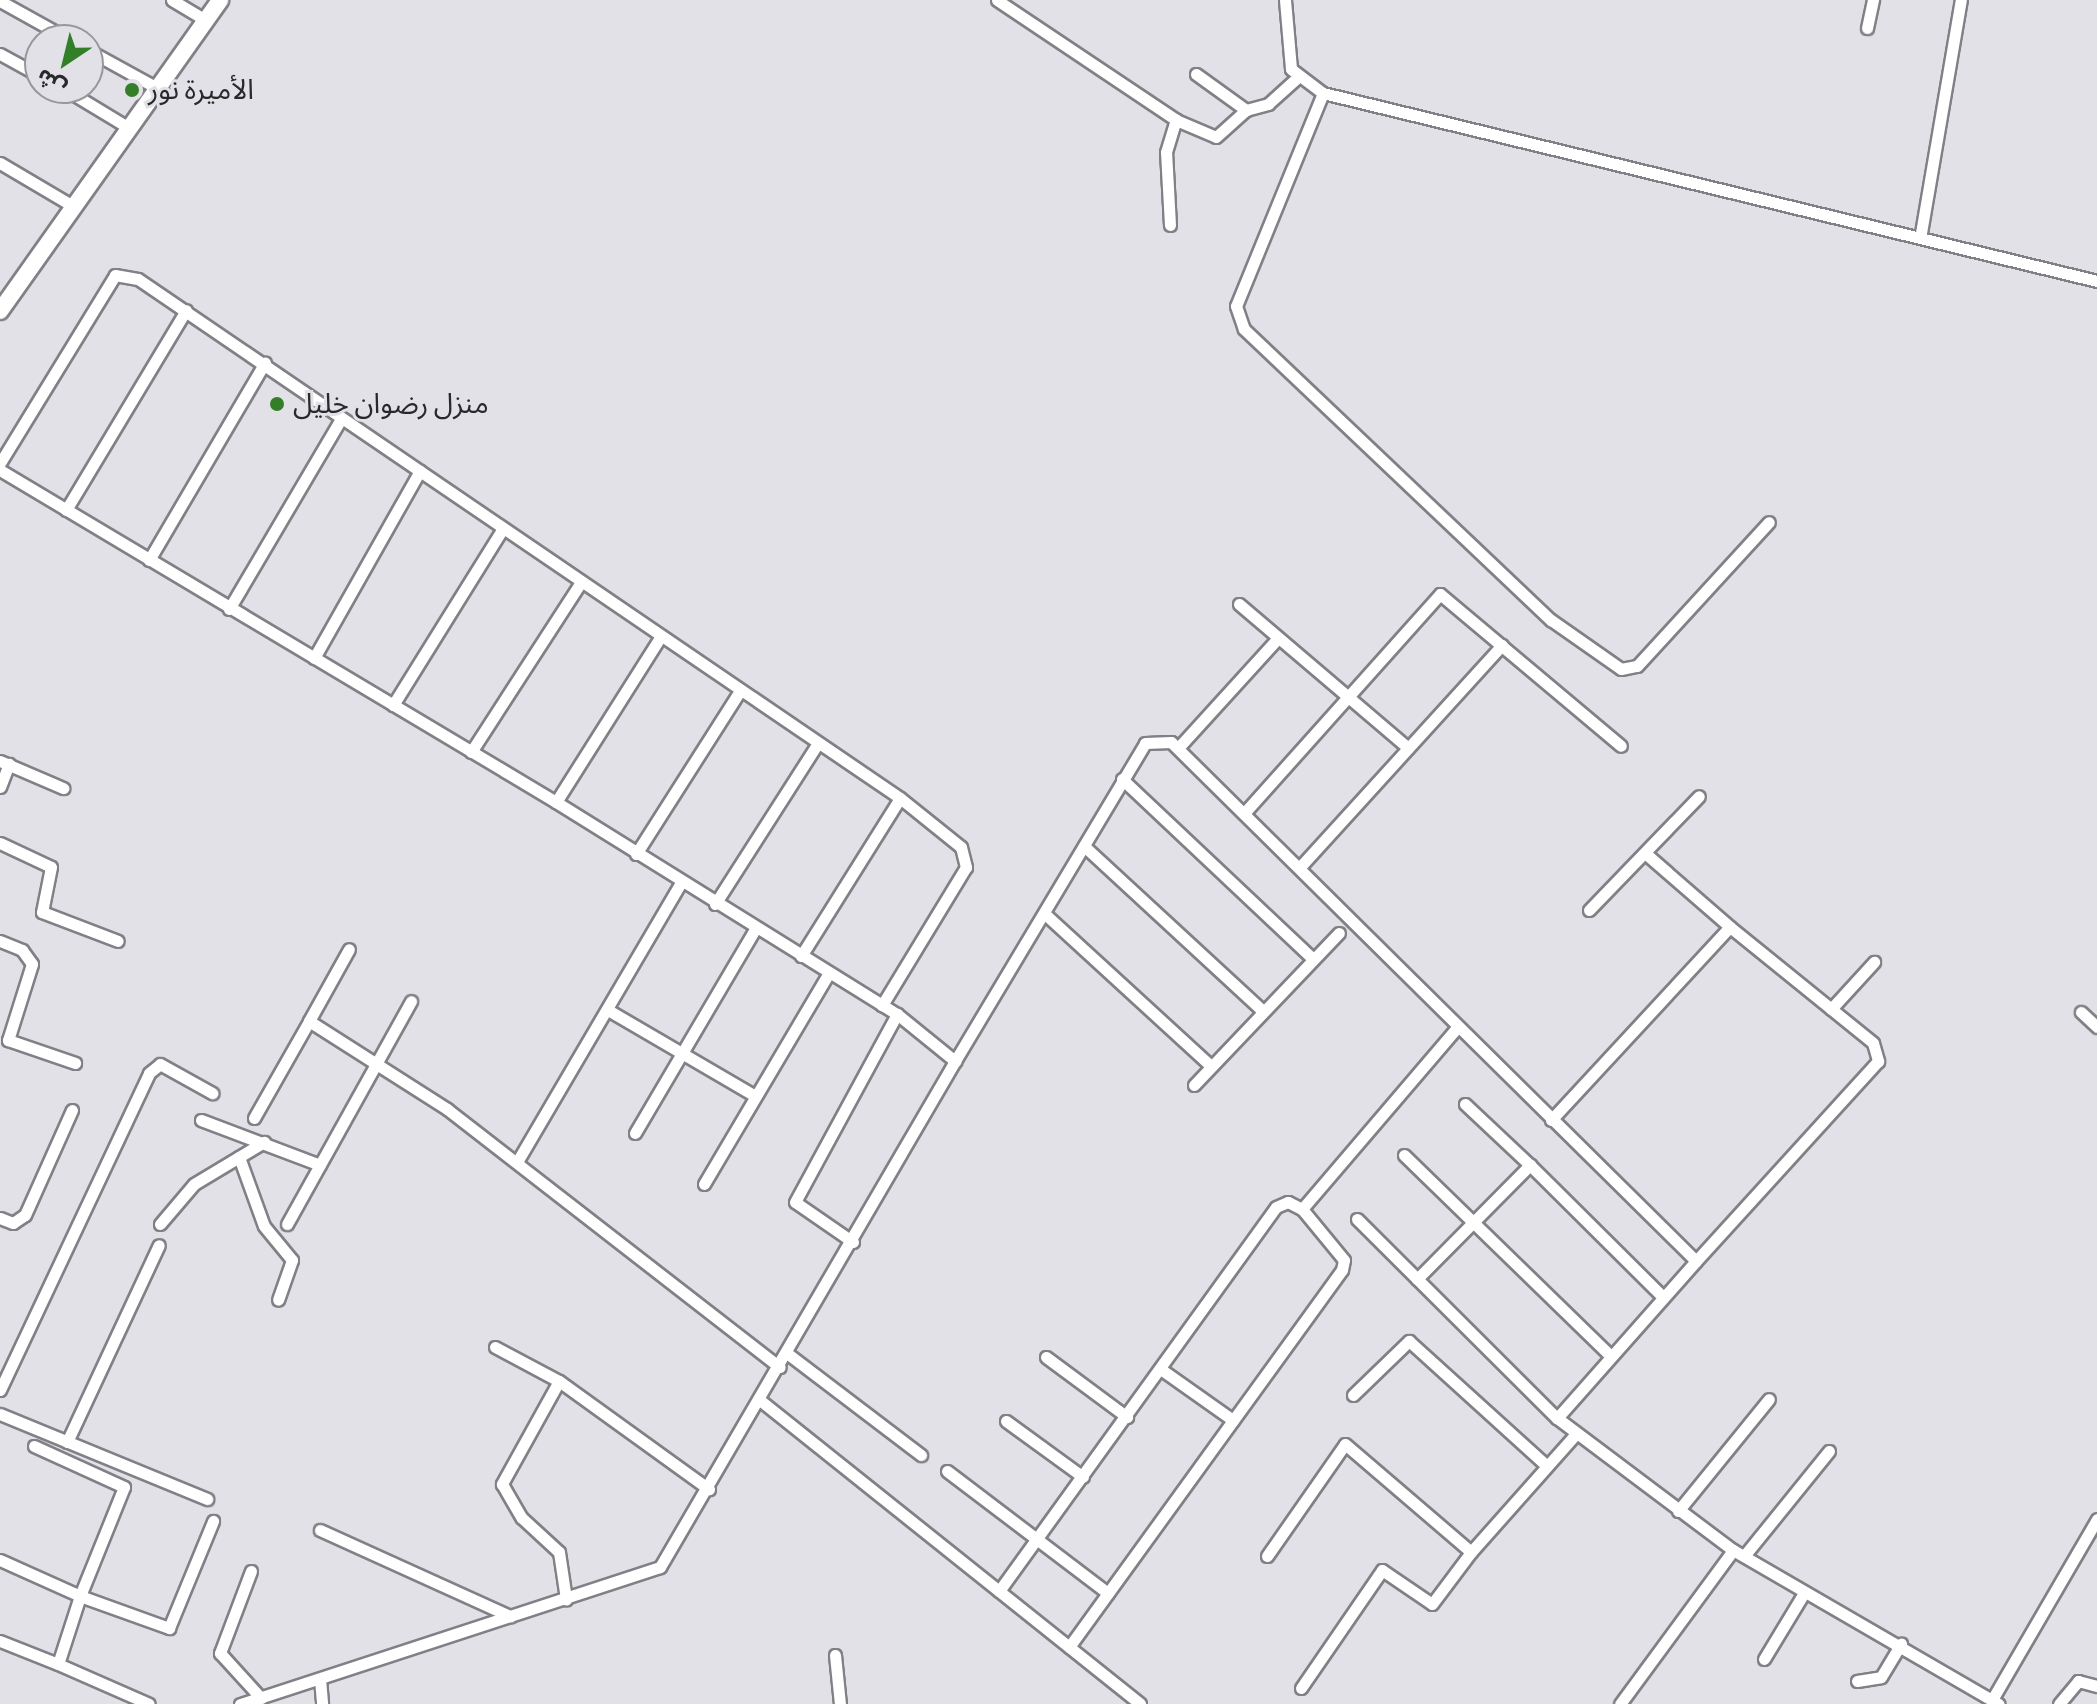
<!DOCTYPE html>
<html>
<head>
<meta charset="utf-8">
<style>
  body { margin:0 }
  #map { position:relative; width:2097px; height:1704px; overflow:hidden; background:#e2e1e7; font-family:"Source Sans 3","Noto Sans Arabic",sans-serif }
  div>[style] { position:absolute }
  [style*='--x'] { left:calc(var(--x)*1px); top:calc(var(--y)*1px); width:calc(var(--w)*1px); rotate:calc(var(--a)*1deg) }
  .roads { filter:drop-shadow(2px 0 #818086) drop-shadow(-2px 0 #818086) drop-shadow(0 2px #818086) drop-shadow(0 -2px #818086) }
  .minor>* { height:11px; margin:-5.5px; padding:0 5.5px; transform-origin:5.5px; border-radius:5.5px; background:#fff }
  .secondary>* { height:16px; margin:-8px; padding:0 8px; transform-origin:8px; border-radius:8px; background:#fff }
  .dots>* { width:22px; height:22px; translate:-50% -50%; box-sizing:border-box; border:4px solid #e2e1e7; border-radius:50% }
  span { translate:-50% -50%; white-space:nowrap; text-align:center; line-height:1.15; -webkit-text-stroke:6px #e2e1e7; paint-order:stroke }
  .poi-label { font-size:28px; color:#29292b }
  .left { translate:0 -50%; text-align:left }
  .north { position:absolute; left:24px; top:24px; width:80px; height:80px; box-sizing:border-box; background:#e2e1e7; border:2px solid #98979c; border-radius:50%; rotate:215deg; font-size:22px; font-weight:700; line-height:32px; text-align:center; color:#29292b }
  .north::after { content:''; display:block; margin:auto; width:28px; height:36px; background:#327f27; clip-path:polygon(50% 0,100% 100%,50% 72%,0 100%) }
</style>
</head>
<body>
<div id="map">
  <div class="roads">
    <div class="minor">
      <div style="--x:172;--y:0;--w:39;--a:31"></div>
      <div style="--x:997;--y:0;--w:216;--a:33.8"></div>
      <div style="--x:1176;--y:120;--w:43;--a:23"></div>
      <div style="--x:1216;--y:137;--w:40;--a:-42"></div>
      <div style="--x:1285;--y:0;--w:69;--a:85"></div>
      <div style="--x:1291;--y:69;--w:40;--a:37"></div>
      <div style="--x:1323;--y:93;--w:797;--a:13.65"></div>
      <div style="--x:0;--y:1;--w:80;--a:29.1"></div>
      <div style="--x:1867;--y:28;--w:29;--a:-78"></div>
      <div style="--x:88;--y:50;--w:79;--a:28.8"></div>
      <div style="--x:0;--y:54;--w:46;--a:28.8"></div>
      <div style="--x:1196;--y:74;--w:62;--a:35.8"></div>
      <div style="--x:1246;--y:110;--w:23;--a:-15"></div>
      <div style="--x:1268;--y:104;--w:39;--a:-42"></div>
      <div style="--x:63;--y:88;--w:77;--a:31.2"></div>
      <div style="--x:1323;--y:93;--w:230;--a:112.2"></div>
      <div style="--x:1236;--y:306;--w:24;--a:71"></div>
      <div style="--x:1244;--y:329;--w:423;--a:43.5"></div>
      <div style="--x:1551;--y:620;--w:85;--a:35"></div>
      <div style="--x:1621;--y:669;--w:16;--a:-11"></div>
      <div style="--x:1637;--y:666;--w:195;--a:-47.5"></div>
      <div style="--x:0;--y:163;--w:85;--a:30.5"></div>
      <div style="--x:1170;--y:225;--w:73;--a:-93.1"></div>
      <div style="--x:1166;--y:152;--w:34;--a:-73"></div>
      <div style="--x:1921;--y:233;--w:236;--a:-80.3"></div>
      <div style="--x:0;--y:463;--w:220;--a:-58.5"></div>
      <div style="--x:115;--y:275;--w:23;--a:10"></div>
      <div style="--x:138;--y:279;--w:922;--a:34.26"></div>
      <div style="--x:900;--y:798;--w:78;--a:38.8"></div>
      <div style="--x:961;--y:847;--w:21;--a:76"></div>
      <div style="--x:966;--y:867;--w:162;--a:121.3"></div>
      <div style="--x:0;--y:470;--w:648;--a:30.84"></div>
      <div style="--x:556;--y:802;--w:402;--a:31.9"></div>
      <div style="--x:897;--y:1014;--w:75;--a:39"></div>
      <div style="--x:955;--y:1061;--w:586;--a:120.24"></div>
      <div style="--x:660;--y:1567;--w:442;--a:161.9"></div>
      <div style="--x:66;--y:510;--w:233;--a:-59"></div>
      <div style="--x:149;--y:560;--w:229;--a:-59.6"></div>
      <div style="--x:1239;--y:604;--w:222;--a:40.4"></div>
      <div style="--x:229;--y:609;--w:221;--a:-59.5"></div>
      <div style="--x:314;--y:658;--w:215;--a:-60.5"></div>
      <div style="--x:393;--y:705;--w:208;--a:-58.1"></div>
      <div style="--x:1178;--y:748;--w:149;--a:-47.7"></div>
      <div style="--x:471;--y:752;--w:202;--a:-57.1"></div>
      <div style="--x:0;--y:761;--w:69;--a:23.2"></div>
      <div style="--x:1122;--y:779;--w:261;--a:43.3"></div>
      <div style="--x:0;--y:787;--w:25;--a:-69"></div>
      <div style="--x:556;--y:802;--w:196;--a:-57.7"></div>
      <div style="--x:1246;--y:811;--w:291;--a:-48.2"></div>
      <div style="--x:1440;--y:594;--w:236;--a:40"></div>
      <div style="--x:0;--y:843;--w:56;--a:25.2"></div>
      <div style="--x:51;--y:867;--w:46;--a:101.3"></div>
      <div style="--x:42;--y:912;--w:81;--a:20.9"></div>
      <div style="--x:1084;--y:846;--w:242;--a:42.7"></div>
      <div style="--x:1645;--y:853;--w:113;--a:41"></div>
      <div style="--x:636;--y:854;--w:193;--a:-57.5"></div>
      <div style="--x:1300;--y:867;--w:300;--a:-47.7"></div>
      <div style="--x:715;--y:904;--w:191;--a:-57.4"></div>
      <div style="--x:1589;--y:910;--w:158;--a:-46"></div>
      <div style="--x:1045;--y:914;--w:225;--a:42.5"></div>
      <div style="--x:0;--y:941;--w:24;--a:22"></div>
      <div style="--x:22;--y:950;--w:17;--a:54"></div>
      <div style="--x:32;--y:964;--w:80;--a:107.5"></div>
      <div style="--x:8;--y:1040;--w:71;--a:18.9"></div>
      <div style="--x:801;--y:956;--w:186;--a:-57.9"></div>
      <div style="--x:1831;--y:1009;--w:64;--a:-47.5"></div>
      <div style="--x:608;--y:1010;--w:170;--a:30.3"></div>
      <div style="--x:2081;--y:1012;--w:22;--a:43"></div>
      <div style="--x:309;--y:1021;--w:82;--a:-60.9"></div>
      <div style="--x:955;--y:1061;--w:370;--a:-59.1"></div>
      <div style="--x:1145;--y:743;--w:26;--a:-2"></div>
      <div style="--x:1171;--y:742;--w:738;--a:44.67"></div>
      <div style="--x:1696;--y:1261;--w:210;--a:131.5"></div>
      <div style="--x:1557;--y:1418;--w:220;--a:36.9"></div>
      <div style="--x:1733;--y:1550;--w:307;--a:30.1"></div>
      <div style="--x:1194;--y:1085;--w:210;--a:-46.4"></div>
      <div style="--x:1465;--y:1104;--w:89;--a:43.2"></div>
      <div style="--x:254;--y:1118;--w:112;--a:-60.4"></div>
      <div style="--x:309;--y:1021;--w:164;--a:32.5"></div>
      <div style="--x:447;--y:1109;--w:421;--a:37.8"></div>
      <div style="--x:201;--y:1120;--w:127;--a:20.7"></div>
      <div style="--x:1551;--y:1120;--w:263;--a:-47.2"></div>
      <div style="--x:1730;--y:927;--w:184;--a:39"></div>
      <div style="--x:1873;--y:1043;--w:19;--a:74"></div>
      <div style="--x:1878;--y:1061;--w:270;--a:132.3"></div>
      <div style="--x:635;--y:1133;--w:237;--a:-59.5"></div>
      <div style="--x:1404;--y:1155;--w:289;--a:44.2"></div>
      <div style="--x:239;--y:1157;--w:73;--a:70.1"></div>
      <div style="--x:264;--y:1226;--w:44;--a:50.5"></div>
      <div style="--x:292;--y:1260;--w:42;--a:109.3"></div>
      <div style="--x:517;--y:1162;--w:324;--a:-59.6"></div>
      <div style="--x:704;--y:1184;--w:245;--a:-59.4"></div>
      <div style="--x:0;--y:1218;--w:14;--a:21"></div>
      <div style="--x:13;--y:1223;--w:14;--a:-34"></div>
      <div style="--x:25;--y:1215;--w:115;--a:-65.9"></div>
      <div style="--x:1357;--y:1219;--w:282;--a:44.9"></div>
      <div style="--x:160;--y:1224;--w:52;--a:-49.6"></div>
      <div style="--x:194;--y:1184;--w:82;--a:-31"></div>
      <div style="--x:287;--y:1224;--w:255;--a:-60.9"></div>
      <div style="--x:853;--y:1242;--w:70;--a:-145.4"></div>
      <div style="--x:795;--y:1202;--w:214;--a:-61.5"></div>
      <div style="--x:1417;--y:1279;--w:161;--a:-45.3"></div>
      <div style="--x:1530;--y:1165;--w:187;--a:44.8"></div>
      <div style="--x:495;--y:1347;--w:72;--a:28"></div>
      <div style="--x:559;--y:1381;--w:185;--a:35.8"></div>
      <div style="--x:788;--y:1354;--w:167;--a:37.2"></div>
      <div style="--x:1046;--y:1357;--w:101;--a:36.5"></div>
      <div style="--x:1162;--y:1370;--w:87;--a:35.2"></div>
      <div style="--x:559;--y:1381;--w:118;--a:119"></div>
      <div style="--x:502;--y:1484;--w:39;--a:60"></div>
      <div style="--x:522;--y:1518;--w:50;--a:42.6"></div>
      <div style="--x:559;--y:1552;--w:48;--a:81.5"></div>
      <div style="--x:0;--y:1390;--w:350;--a:-64.8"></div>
      <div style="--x:149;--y:1073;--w:14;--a:-39"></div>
      <div style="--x:160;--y:1064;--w:60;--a:29.1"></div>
      <div style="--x:1353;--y:1395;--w:78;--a:-44"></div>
      <div style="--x:1409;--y:1341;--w:186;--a:42.2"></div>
      <div style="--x:761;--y:1401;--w:485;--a:38.6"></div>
      <div style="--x:0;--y:1414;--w:224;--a:22.3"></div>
      <div style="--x:1006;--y:1421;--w:95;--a:36"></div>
      <div style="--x:67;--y:1442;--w:217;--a:-65"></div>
      <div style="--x:34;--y:1446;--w:99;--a:24.5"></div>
      <div style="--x:124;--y:1487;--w:118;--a:112"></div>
      <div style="--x:80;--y:1596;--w:95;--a:19.8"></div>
      <div style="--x:169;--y:1628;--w:116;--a:-67.6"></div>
      <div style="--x:947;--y:1471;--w:202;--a:37.2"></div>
      <div style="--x:1678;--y:1511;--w:144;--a:-50.9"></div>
      <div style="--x:320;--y:1530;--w:209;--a:24.4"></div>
      <div style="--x:1267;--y:1556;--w:136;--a:-55.1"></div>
      <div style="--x:1345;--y:1444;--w:166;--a:40.6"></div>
      <div style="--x:1471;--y:1552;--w:157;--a:-48.4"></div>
      <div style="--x:1744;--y:1556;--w:135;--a:-51"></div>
      <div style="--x:0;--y:1560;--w:88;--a:24.2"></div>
      <div style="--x:80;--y:1596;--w:71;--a:107.9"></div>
      <div style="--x:58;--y:1664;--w:99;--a:23.7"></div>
      <div style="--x:251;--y:1571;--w:88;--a:110.7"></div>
      <div style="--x:220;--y:1653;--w:61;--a:47.7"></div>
      <div style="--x:999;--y:1591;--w:473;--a:-54.2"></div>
      <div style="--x:1276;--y:1207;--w:13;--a:-23"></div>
      <div style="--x:1288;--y:1202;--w:16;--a:27"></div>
      <div style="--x:1302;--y:1209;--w:235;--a:-49.5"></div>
      <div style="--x:0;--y:1641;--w:62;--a:21.6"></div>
      <div style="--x:1069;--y:1647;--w:465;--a:-54.1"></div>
      <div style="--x:1342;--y:1270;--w:10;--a:-79"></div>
      <div style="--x:1344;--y:1260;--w:66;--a:-129.5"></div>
      <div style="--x:835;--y:1655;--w:49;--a:84.2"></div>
      <div style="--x:1764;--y:1659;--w:77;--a:-58.8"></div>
      <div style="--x:320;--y:1679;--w:25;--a:85"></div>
      <div style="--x:1857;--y:1681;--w:24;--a:-9"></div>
      <div style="--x:1881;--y:1677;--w:39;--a:-59"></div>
      <div style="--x:1301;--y:1688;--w:143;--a:-55.5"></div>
      <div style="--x:1382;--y:1570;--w:60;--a:34.2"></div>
      <div style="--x:1432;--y:1604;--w:65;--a:-53.1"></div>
      <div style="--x:1993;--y:1698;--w:207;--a:-59.8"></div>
      <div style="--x:1620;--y:1704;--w:191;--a:-53.7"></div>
      <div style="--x:2059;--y:1704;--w:30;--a:-50"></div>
      <div style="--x:2078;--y:1681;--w:20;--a:15"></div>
    </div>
    <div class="secondary">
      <div style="--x:0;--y:311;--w:381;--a:-54.7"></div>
    </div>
  </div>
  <div class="dots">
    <div style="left:132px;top:90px;background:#327f27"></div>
    <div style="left:277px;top:404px;background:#327f27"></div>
  </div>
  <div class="poi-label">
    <span class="left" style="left:148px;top:90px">الأميرة نور</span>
    <span class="left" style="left:293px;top:404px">منزل رضوان خليل</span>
  </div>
  <div class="north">ش</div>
</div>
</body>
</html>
